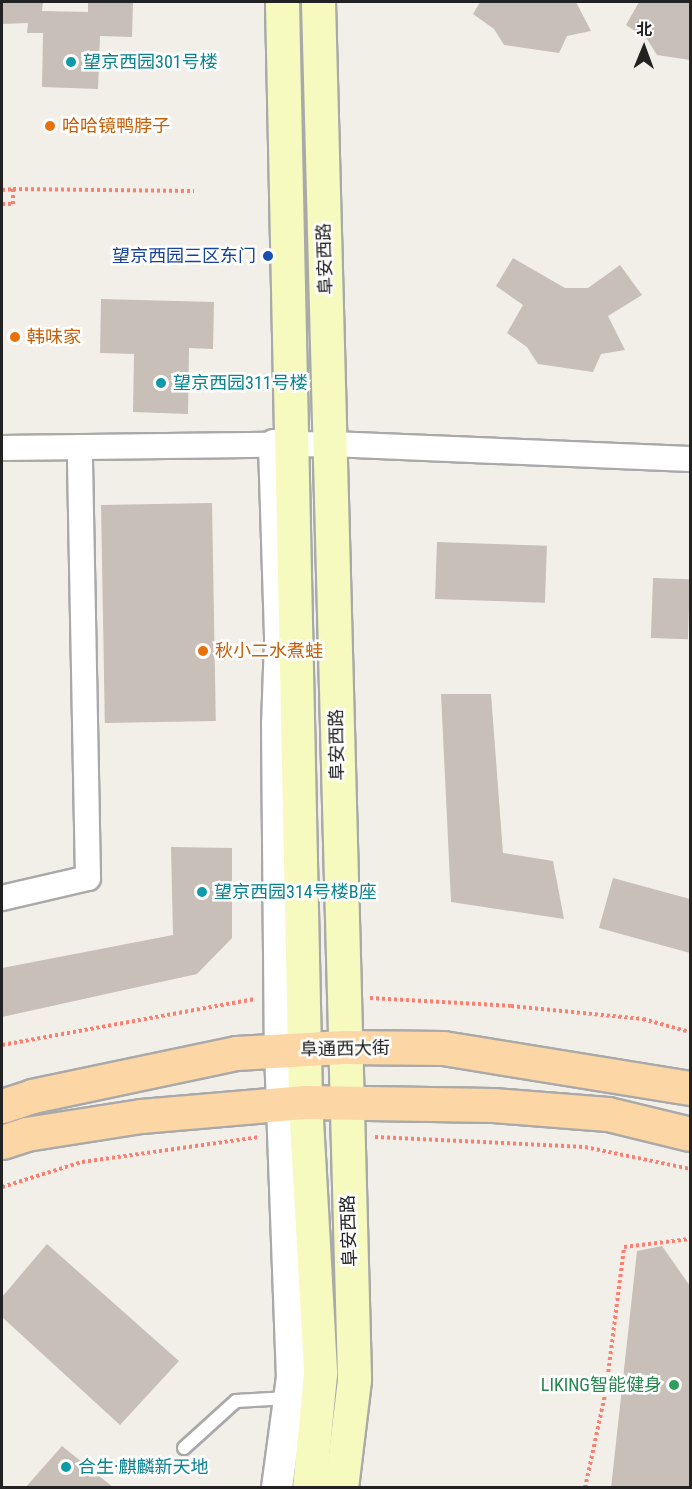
<!DOCTYPE html>
<html>
<head>
<meta charset="utf-8">
<style>
  body { margin:0 }
  #map { position:relative; width:692px; height:1489px; overflow:hidden; background:#f2efe9; font-family:"Roboto Condensed","Noto Sans SC",sans-serif }
  div>[style] { position:absolute }
  [style*='--x'] { left:calc(var(--x)*1px); top:calc(var(--y)*1px); width:calc(var(--w)*1px); rotate:calc(var(--a)*1deg) }
  .building>* { inset:0; background:#c7bfb8; transform-origin:0 0 }
  .path>* { height:4px; margin-top:-2px; transform-origin:0; background:repeating-linear-gradient(90deg,#fa8072 0 3px,transparent 0 6px) }
  .roads { filter:drop-shadow(2px 0 #a9a9a9) drop-shadow(-2px 0 #a9a9a9) drop-shadow(0 2px #a9a9a9) drop-shadow(0 -2px #a9a9a9) }
  .service>* { height:12px; margin:-6px; padding:0 6px; transform-origin:6px; border-radius:6px; background:#fff }
  .minor>* { height:24px; margin:-12px; padding:0 12px; transform-origin:12px; border-radius:12px; background:#fff }
  .tertiary>* { height:30px; margin:-15px; padding:0 15px; transform-origin:15px; border-radius:15px; background:#fff }
  .secondary>* { height:33px; margin:-16.5px; padding:0 16.5px; transform-origin:16.5px; border-radius:16.5px; background:#f7fabf }
  .primary>* { height:33px; margin:-16.5px; padding:0 16.5px; transform-origin:16.5px; border-radius:16.5px; background:#fcd6a4 }
  .dots>* { width:16px; height:16px; translate:-50% -50%; box-sizing:border-box; border:3px solid #fff; border-radius:50% }
  span { translate:-50% -50%; white-space:nowrap; text-align:center; line-height:1.15; -webkit-text-stroke:5px #fff; paint-order:stroke }
  .culture-label { font-size:18px; color:#0d838f }
  .left { translate:0 -50%; text-align:left }
  .food-label { font-size:18px; color:#c56008 }
  .transit-label { font-size:18px; color:#164399 }
  .right { translate:-100% -50%; text-align:right }
  .street-label { font-size:18px; color:#222 }
  .leisure-label { font-size:18px; color:#27864d }
  .frame { position:absolute; inset:0; border:3px solid #222; pointer-events:none }
  .north { position:absolute; left:614px; top:18px; width:60px; height:60px; -webkit-text-stroke:4px #fff; paint-order:stroke; rotate:1deg; font-size:16px; font-weight:700; line-height:24px; text-align:center; color:#222 }
  .north::after { content:''; display:block; margin:auto; width:21px; height:27px; background:#222; clip-path:polygon(50% 0,100% 100%,50% 72%,0 100%) }
</style>
</head>
<body>
<div id="map">
  <div class="building">
    <div style="clip-path:polygon(2px 2px,43px 2px,42px 11px,88px 12px,88px 2px,133px 2px,132px 37px,100px 36px,98px 89px,42px 87px,43px 33px,27px 33px,28px 23px,2px 24px)"></div>
    <div style="clip-path:polygon(480px 2px,576px 2px,591px 31px,567px 36px,559px 53px,504px 45px,494px 29px,473px 14px)"></div>
    <div style="clip-path:polygon(639px 2px,690px 2px,690px 60px,657px 55px,647px 39px,626px 25px)"></div>
    <div style="clip-path:polygon(513px 258px,565px 288px,588px 288px,620px 265px,642px 295px,608px 316px,625px 350px,601px 354px,593px 372px,538px 364px,527px 347px,507px 333px,523px 305px,496px 286px)"></div>
    <div style="clip-path:polygon(101px 299px,214px 302px,213px 349px,189px 348px,188px 414px,133px 412px,134px 354px,100px 353px)"></div>
    <div style="left:212px;top:503px;width:218px;height:111px;rotate:89deg"></div>
    <div style="left:437px;top:542px;width:110px;height:57px;rotate:2deg"></div>
    <div style="left:653px;top:578px;width:37px;height:60px;rotate:2deg"></div>
    <div style="clip-path:polygon(441px 694px,491px 694px,503px 853px,553px 861px,564px 919px,451px 902px)"></div>
    <div style="clip-path:polygon(171px 847px,232px 848px,232px 938px,197px 974px,2px 1017px,2px 968px,173px 935px)"></div>
    <div style="clip-path:polygon(613px 878px,690px 899px,690px 953px,599px 928px)"></div>
    <div style="clip-path:polygon(47px 1244px,179px 1361px,120px 1425px,2px 1317px,2px 1297px)"></div>
    <div style="clip-path:polygon(662px 1246px,690px 1286px,690px 1488px,611px 1488px,637px 1251px)"></div>
    <div style="clip-path:polygon(62px 1446px,114px 1488px,25px 1488px)"></div>
  </div>
  <div class="path">
    <div style="--x:2;--y:190;--w:11;--a:-5"></div>
    <div style="--x:2;--y:204;--w:11;--a:0"></div>
    <div style="--x:13;--y:204;--w:15;--a:-90"></div>
    <div style="--x:13;--y:189;--w:181;--a:0.6"></div>
    <div style="--x:370;--y:998;--w:141;--a:3.2"></div>
    <div style="--x:511;--y:1006;--w:133;--a:5.6"></div>
    <div style="--x:643;--y:1019;--w:49;--a:15.5"></div>
    <div style="--x:2;--y:1045;--w:257;--a:-10.3"></div>
    <div style="--x:375;--y:1137;--w:210;--a:2.7"></div>
    <div style="--x:585;--y:1147;--w:107;--a:11.8"></div>
    <div style="--x:2;--y:1187;--w:84;--a:-17.4"></div>
    <div style="--x:82;--y:1162;--w:179;--a:-8"></div>
    <div style="--x:585;--y:1488;--w:100;--a:-77.9"></div>
    <div style="--x:606;--y:1390;--w:144;--a:-82.8"></div>
    <div style="--x:624;--y:1247;--w:66;--a:-6.9"></div>
  </div>
  <div class="roads">
    <div class="service">
      <div style="--x:184;--y:1448;--w:70;--a:-42.1"></div>
      <div style="--x:236;--y:1401;--w:52;--a:-3.3"></div>
    </div>
    <div class="minor">
      <div style="--x:2;--y:448;--w:329;--a:-0.7"></div>
      <div style="--x:331;--y:444;--w:359;--a:2.4"></div>
      <div style="--x:2;--y:898;--w:88;--a:-13.1"></div>
      <div style="--x:88;--y:878;--w:431;--a:-91.1"></div>
    </div>
    <div class="tertiary">
      <div style="--x:274;--y:445;--w:195;--a:88.2"></div>
      <div style="--x:280;--y:640;--w:84;--a:92"></div>
      <div style="--x:277;--y:724;--w:327;--a:89.5"></div>
      <div style="--x:280;--y:1051;--w:326;--a:87.9"></div>
      <div style="--x:292;--y:1377;--w:112;--a:97.7"></div>
    </div>
    <div class="secondary">
      <div style="--x:282;--y:2;--w:1100;--a:88.8"></div>
      <div style="--x:305;--y:1102;--w:272;--a:86.8"></div>
      <div style="--x:320;--y:1374;--w:115;--a:95.5"></div>
      <div style="--x:318;--y:2;--w:1378;--a:88.5"></div>
      <div style="--x:354;--y:1380;--w:109;--a:96.9"></div>
    </div>
    <div class="primary">
      <div style="--x:2;--y:1106;--w:32;--a:-18"></div>
      <div style="--x:32;--y:1096;--w:208;--a:-11.9"></div>
      <div style="--x:236;--y:1053;--w:107;--a:-3.2"></div>
      <div style="--x:343;--y:1047;--w:100;--a:0.6"></div>
      <div style="--x:443;--y:1048;--w:250;--a:9.2"></div>
      <div style="--x:2;--y:1142;--w:25;--a:-18"></div>
      <div style="--x:26;--y:1134;--w:116;--a:-8.9"></div>
      <div style="--x:141;--y:1116;--w:165;--a:-4.9"></div>
      <div style="--x:305;--y:1102;--w:188;--a:0.9"></div>
      <div style="--x:493;--y:1105;--w:115;--a:4.5"></div>
      <div style="--x:608;--y:1114;--w:84;--a:13.7"></div>
    </div>
  </div>
  <div class="dots">
    <div style="left:71px;top:62px;background:#0f9aa8"></div>
    <div style="left:50px;top:126px;background:#e8710a"></div>
    <div style="left:268px;top:256px;background:#1a4fb4"></div>
    <div style="left:15px;top:337px;background:#e8710a"></div>
    <div style="left:161px;top:383px;background:#0f9aa8"></div>
    <div style="left:203px;top:651px;background:#e8710a"></div>
    <div style="left:202px;top:892px;background:#0f9aa8"></div>
    <div style="left:674px;top:1385px;background:#2e9e5b"></div>
    <div style="left:66px;top:1467px;background:#0f9aa8"></div>
  </div>
  <div class="culture-label">
    <span class="left" style="left:83px;top:62px">望京西园301号楼</span>
    <span class="left" style="left:173px;top:383px">望京西园311号楼</span>
    <span class="left" style="left:214px;top:892px">望京西园314号楼B座</span>
    <span class="left" style="left:78px;top:1467px">合生·麒麟新天地</span>
  </div>
  <div class="food-label">
    <span class="left" style="left:62px;top:126px">哈哈镜鸭脖子</span>
    <span class="left" style="left:27px;top:337px">韩味家</span>
    <span class="left" style="left:215px;top:651px">秋小二水煮蛙</span>
  </div>
  <div class="transit-label">
    <span class="right" style="left:256px;top:256px">望京西园三区东门</span>
  </div>
  <div class="street-label">
    <span style="left:325px;top:259px;rotate:-92deg">阜安西路</span>
    <span style="left:337px;top:745px;rotate:-91deg">阜安西路</span>
    <span style="left:345px;top:1049px;rotate:-1deg">阜通西大街</span>
    <span style="left:349px;top:1231px;rotate:-92deg">阜安西路</span>
  </div>
  <div class="leisure-label">
    <span class="right" style="left:662px;top:1385px">LIKING智能健身</span>
  </div>
  <div class="frame"></div>
  <div class="north">北</div>
</div>
</body>
</html>
